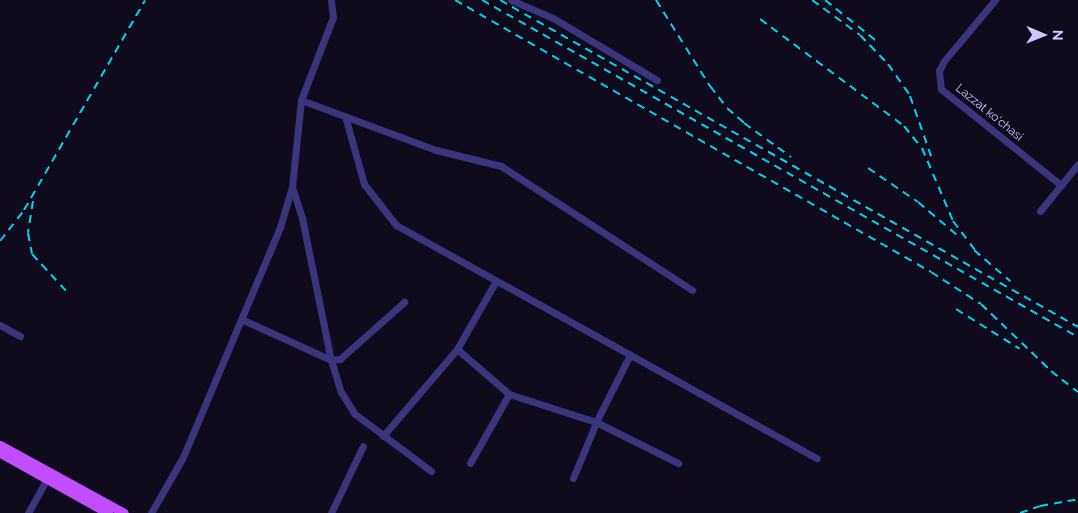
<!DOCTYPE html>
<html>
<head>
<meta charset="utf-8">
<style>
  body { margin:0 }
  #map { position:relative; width:1078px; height:513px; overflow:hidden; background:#0f0b1d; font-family:Raleway,sans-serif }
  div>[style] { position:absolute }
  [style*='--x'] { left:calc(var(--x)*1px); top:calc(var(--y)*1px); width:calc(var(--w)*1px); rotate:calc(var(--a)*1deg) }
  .minor>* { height:7px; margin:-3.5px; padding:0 3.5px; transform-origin:3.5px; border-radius:3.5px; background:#3a367d }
  .major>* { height:9px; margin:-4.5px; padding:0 4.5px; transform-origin:4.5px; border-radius:4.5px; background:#c04eff }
  .rail>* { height:2px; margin-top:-1px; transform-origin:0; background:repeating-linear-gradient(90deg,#00d5f2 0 8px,transparent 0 14px) }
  span { translate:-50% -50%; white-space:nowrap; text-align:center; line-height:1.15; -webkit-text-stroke:4px #0f0b1d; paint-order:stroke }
  .street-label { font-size:12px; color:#cfc7ff }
  .north { position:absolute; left:1018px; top:10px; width:50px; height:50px; -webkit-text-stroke:4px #0f0b1d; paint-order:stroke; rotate:91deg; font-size:14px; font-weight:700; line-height:20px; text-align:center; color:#cfc7ff }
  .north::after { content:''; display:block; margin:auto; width:18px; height:22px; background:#cfc7ff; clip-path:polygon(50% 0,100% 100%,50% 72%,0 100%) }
</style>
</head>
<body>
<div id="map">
  <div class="minor">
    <div style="--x:511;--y:0;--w:46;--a:23.2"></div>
    <div style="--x:553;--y:18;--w:121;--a:30.8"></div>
    <div style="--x:995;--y:0;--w:80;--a:129.9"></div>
    <div style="--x:944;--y:61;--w:11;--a:117"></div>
    <div style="--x:939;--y:71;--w:18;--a:84"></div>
    <div style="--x:941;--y:89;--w:154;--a:38.7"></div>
    <div style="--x:301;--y:100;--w:144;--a:20.3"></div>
    <div style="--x:436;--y:150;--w:67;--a:13.8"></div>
    <div style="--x:501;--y:166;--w:228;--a:33"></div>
    <div style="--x:345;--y:116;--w:71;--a:74.4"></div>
    <div style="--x:364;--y:184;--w:52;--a:52"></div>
    <div style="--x:396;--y:225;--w:481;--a:29"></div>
    <div style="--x:292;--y:187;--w:33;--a:72"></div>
    <div style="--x:302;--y:218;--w:145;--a:78.5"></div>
    <div style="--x:331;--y:360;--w:34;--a:73"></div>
    <div style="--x:341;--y:392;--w:26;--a:58"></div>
    <div style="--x:355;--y:414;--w:95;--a:36.9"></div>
    <div style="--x:1040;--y:211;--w:60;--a:-51"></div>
    <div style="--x:241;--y:319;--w:99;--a:24.5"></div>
    <div style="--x:331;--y:360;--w:9;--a:-6"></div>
    <div style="--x:340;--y:359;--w:86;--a:-41.7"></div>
    <div style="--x:0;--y:325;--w:23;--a:29"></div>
    <div style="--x:457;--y:349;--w:69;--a:40.9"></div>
    <div style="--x:509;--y:394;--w:91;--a:17.8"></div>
    <div style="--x:596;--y:422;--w:92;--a:26.6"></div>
    <div style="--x:383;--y:436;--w:114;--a:-49.6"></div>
    <div style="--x:457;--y:349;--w:78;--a:-60.2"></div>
    <div style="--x:470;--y:463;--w:79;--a:-60.5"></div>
    <div style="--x:573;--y:478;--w:65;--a:-67.4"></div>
    <div style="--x:598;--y:418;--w:71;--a:-63.1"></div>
    <div style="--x:28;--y:513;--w:39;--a:-61"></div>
    <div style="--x:151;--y:513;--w:64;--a:-60.3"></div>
    <div style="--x:183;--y:457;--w:250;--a:-67.1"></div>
    <div style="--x:280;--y:227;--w:42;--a:-73.3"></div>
    <div style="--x:292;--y:187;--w:87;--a:-84.1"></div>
    <div style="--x:301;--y:100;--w:89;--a:-68.9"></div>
    <div style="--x:333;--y:17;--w:17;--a:-97"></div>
    <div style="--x:331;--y:513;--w:74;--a:-64.5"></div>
  </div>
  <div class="major">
    <div style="--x:0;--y:445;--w:141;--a:28.7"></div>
    <div style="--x:0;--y:453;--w:124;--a:29.1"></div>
  </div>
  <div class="rail">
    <div style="--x:455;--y:0;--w:548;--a:29.74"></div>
    <div style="--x:931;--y:272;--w:59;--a:32.6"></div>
    <div style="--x:981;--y:304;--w:97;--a:43.7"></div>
    <div style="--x:1051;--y:371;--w:34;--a:38"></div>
    <div style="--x:482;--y:0;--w:685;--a:29.49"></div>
    <div style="--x:500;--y:0;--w:664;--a:29.5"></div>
    <div style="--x:656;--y:0;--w:102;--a:57.9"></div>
    <div style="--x:710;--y:86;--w:28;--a:52"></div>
    <div style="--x:727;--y:108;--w:23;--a:41"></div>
    <div style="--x:744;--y:123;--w:58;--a:35.9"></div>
    <div style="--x:812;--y:0;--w:59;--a:36.1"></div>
    <div style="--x:860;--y:35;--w:40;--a:46"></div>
    <div style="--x:888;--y:64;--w:39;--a:55"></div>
    <div style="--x:910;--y:96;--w:64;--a:70.7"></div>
    <div style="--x:825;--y:0;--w:69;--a:38.5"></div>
    <div style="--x:760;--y:19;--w:179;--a:36.6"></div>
    <div style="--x:904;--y:126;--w:28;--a:51"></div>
    <div style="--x:922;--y:148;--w:79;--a:67"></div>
    <div style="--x:953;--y:221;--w:41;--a:52.9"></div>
    <div style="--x:868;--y:168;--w:60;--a:34.2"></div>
    <div style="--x:918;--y:202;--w:51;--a:40.2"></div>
    <div style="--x:33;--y:201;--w:32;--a:99"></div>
    <div style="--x:28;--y:233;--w:21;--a:79"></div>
    <div style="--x:32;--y:254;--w:56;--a:47.2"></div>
    <div style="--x:0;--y:241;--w:39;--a:-52"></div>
    <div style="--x:24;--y:210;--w:242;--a:-60"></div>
    <div style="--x:974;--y:250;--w:48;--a:40.7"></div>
    <div style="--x:956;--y:309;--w:75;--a:32"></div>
    <div style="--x:1020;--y:513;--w:21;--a:-19"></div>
    <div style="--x:1040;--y:506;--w:39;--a:-10"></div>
  </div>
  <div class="street-label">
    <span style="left:989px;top:113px;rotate:39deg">Lazzat ko'chasi</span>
  </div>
  <div class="north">N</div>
</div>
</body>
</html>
